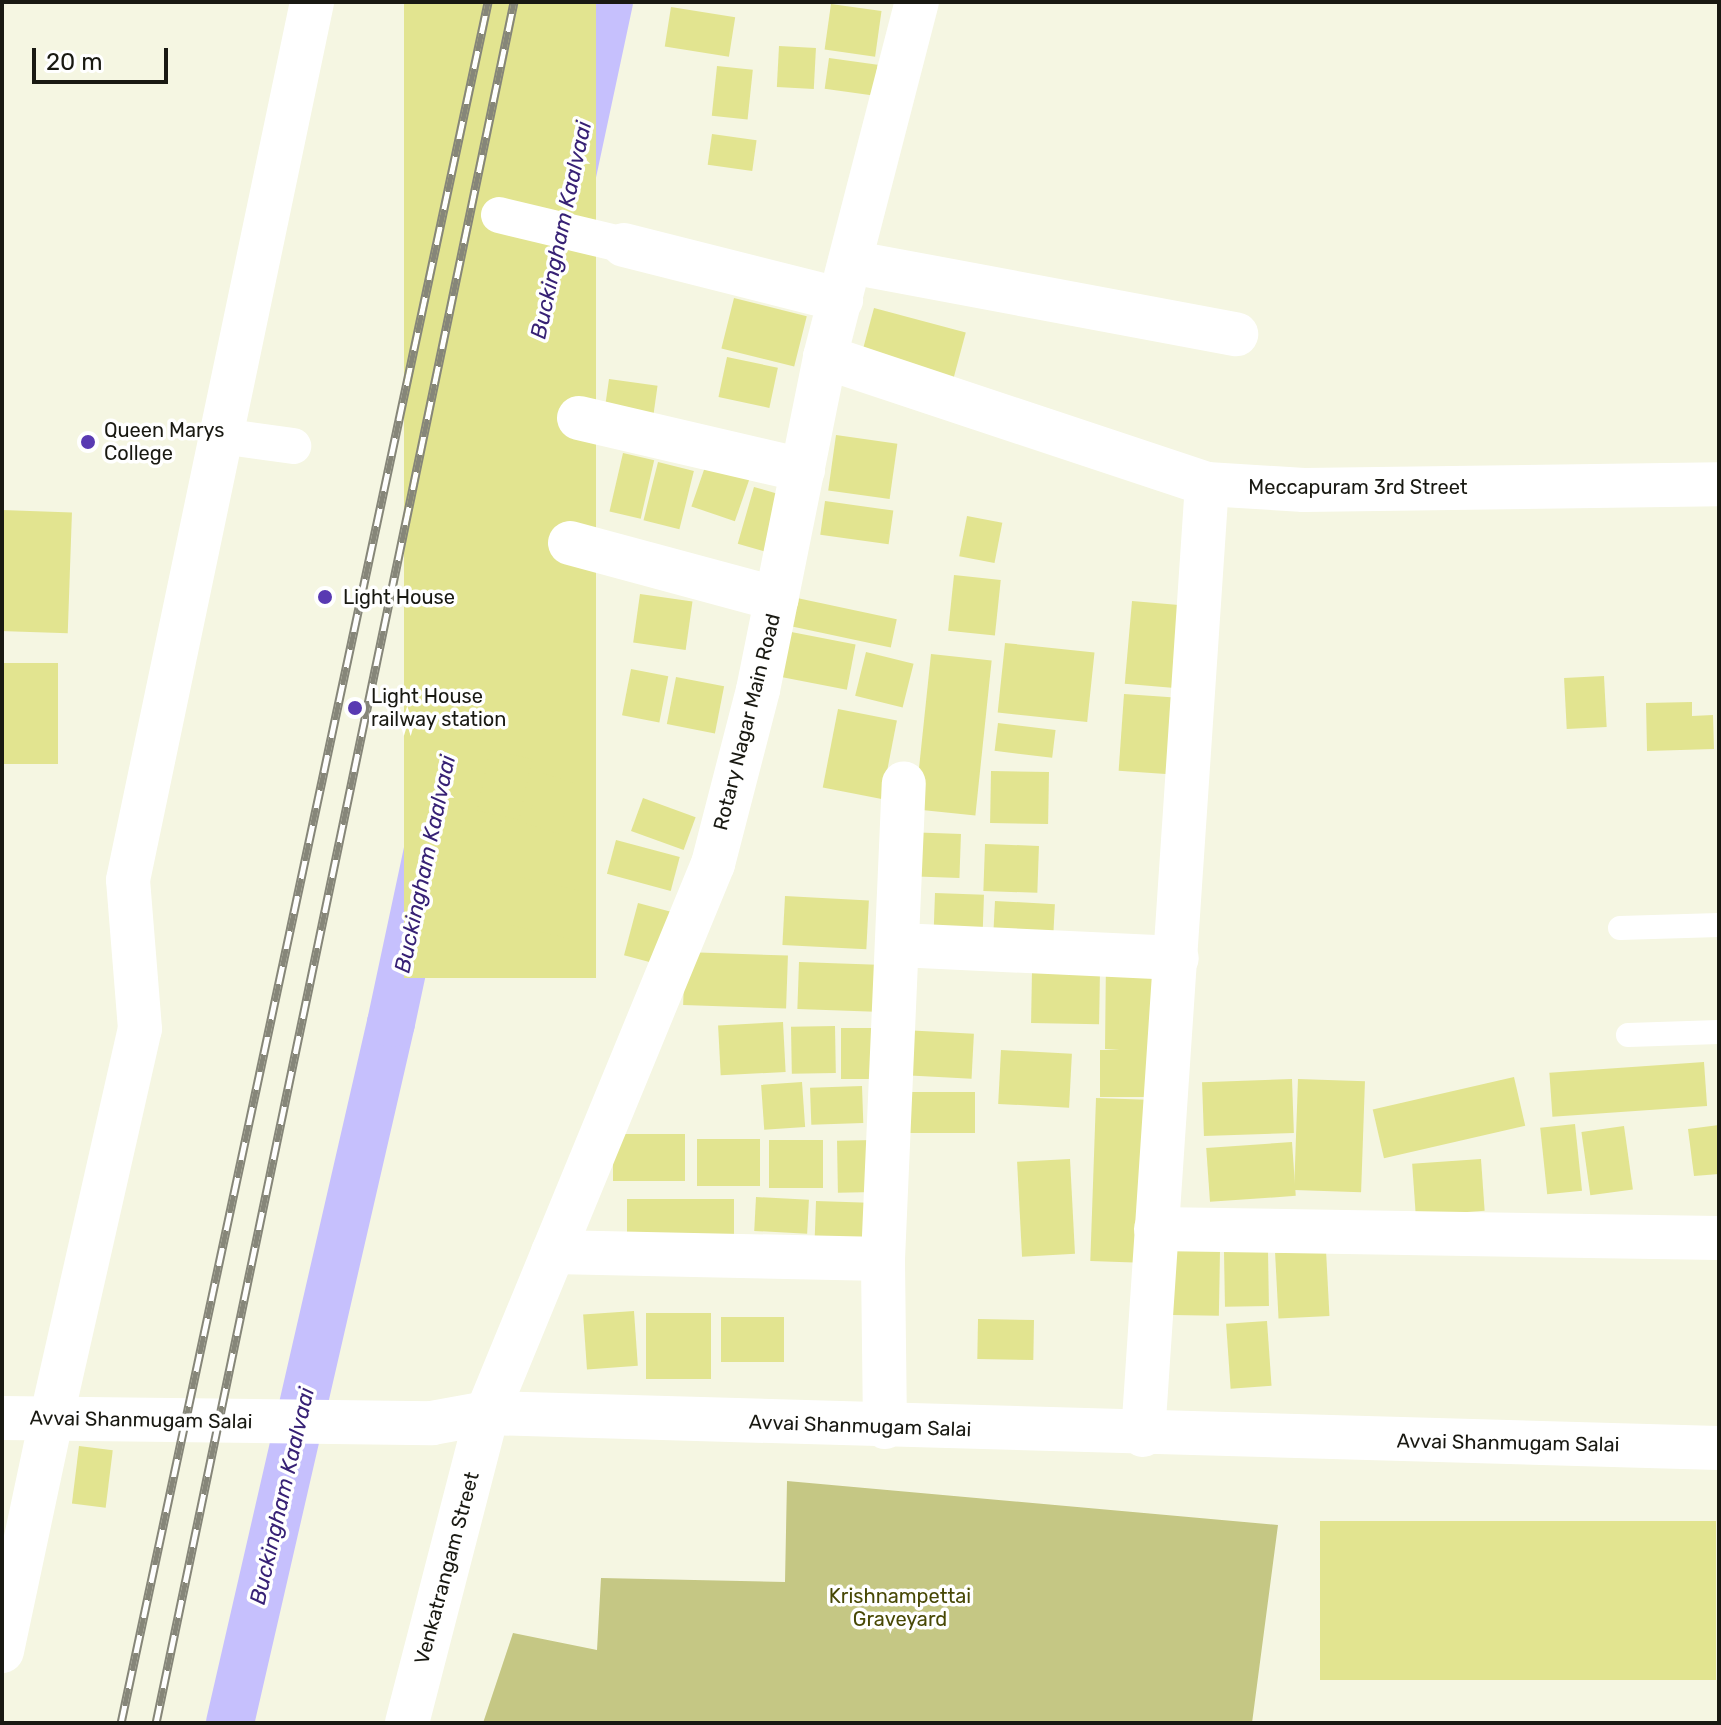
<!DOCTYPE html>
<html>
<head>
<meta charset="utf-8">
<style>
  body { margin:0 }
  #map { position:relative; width:1721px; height:1725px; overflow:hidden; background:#f5f6e2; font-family:Rubik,sans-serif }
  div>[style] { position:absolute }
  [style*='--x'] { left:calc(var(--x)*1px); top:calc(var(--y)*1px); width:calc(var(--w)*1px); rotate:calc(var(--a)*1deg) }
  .green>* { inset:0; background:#c5c784 }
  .canal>* { height:48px; margin:-24px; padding:0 24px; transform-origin:24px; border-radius:24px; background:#c6c0fd }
  .building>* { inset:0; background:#e2e490; transform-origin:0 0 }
  .service>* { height:24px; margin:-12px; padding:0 12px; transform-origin:12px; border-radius:12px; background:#fff }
  .pedestrian>* { height:36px; margin:-18px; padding:0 18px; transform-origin:18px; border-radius:18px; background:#fff }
  .minor>* { height:44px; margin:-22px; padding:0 22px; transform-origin:22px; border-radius:22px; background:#fff }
  .tertiary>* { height:44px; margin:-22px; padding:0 22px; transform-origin:22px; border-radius:22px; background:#fff }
  .rail>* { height:9px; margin-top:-4.5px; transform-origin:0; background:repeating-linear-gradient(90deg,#fff 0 18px,#868679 0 36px); box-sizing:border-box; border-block:2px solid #868679 }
  .dots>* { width:22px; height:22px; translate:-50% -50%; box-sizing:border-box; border:4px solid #fff; border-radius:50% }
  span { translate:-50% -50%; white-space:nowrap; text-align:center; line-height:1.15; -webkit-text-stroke:7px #fff; paint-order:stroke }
  .poi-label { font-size:20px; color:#191912 }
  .left { translate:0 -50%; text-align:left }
  .street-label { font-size:20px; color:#191912 }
  .park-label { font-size:20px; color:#484805 }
  .water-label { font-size:22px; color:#372175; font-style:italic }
  .frame { position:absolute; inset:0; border:4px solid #191912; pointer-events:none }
  .scale { position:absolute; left:32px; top:48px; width:136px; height:36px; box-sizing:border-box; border:4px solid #191912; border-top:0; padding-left:10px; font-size:24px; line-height:28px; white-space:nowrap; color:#191912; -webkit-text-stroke:6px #fff; paint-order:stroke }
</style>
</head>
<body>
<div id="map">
  <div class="green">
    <div style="clip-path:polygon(787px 1481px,1278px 1525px,1252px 1723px,483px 1723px,513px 1633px,597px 1650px,601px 1578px,785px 1582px)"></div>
  </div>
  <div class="canal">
    <div style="--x:230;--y:1723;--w:718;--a:-77.05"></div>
    <div style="--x:391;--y:1023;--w:1044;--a:-77.95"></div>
  </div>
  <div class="building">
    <div style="left:404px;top:2px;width:192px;height:976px"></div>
    <div style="left:831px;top:4px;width:51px;height:46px;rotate:8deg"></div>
    <div style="left:671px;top:7px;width:65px;height:40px;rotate:9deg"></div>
    <div style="left:779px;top:46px;width:37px;height:41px;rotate:3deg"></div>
    <div style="left:829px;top:58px;width:49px;height:31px;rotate:8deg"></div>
    <div style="left:717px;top:66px;width:36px;height:50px;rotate:6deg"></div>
    <div style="left:712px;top:134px;width:45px;height:31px;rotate:8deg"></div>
    <div style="left:734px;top:298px;width:75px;height:52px;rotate:14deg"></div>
    <div style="left:874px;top:308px;width:95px;height:50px;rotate:15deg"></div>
    <div style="left:727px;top:357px;width:52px;height:41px;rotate:12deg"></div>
    <div style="left:609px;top:379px;width:49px;height:41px;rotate:8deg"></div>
    <div style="left:836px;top:435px;width:62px;height:56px;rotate:8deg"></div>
    <div style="left:623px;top:453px;width:32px;height:60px;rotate:13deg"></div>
    <div style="left:707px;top:461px;width:46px;height:48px;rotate:19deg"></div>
    <div style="left:658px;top:462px;width:37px;height:60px;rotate:14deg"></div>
    <div style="left:754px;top:487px;width:29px;height:59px;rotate:16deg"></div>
    <div style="left:825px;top:501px;width:69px;height:34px;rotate:8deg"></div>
    <div style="left:2px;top:510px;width:70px;height:121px;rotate:2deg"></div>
    <div style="left:967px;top:516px;width:36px;height:41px;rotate:11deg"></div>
    <div style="left:954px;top:575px;width:47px;height:56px;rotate:6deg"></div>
    <div style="left:640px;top:594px;width:53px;height:49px;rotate:8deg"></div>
    <div style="left:797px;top:598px;width:102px;height:29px;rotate:12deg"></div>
    <div style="left:1132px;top:601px;width:53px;height:83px;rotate:5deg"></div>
    <div style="left:781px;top:630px;width:76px;height:46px;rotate:11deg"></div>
    <div style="left:1005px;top:643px;width:90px;height:70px;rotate:6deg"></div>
    <div style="left:866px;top:652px;width:49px;height:45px;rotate:14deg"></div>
    <div style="left:931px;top:654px;width:61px;height:156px;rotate:6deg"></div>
    <div style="left:2px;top:663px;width:56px;height:101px"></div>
    <div style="left:631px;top:669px;width:38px;height:47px;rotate:11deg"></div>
    <div style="left:1604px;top:676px;width:51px;height:40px;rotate:87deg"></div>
    <div style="left:676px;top:677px;width:49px;height:48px;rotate:11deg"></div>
    <div style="left:1124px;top:694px;width:58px;height:77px;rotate:4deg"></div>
    <div style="clip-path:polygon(1692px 702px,1692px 716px,1713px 715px,1714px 749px,1647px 751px,1646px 703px)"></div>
    <div style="left:838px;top:709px;width:60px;height:80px;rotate:11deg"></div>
    <div style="left:998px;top:723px;width:58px;height:28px;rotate:7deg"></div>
    <div style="left:490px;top:750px;width:43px;height:62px;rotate:12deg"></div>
    <div style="left:991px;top:771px;width:58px;height:52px;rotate:1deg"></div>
    <div style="left:543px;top:773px;width:33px;height:53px;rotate:18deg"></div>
    <div style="left:643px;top:798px;width:56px;height:35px;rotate:20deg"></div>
    <div style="left:905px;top:832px;width:56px;height:44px;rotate:2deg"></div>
    <div style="left:616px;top:840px;width:66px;height:35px;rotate:15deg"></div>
    <div style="left:985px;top:844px;width:54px;height:47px;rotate:2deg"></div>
    <div style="left:520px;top:877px;width:61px;height:49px;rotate:13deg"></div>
    <div style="left:935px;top:893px;width:49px;height:42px;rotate:2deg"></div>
    <div style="left:785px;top:896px;width:84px;height:49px;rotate:3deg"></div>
    <div style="left:995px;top:901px;width:60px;height:36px;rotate:3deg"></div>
    <div style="left:638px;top:903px;width:35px;height:54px;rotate:15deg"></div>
    <div style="left:685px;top:952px;width:103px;height:53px;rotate:2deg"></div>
    <div style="clip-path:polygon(1106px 958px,1156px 958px,1155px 1097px,1100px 1097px,1100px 1050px,1120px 1050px,1105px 1049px)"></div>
    <div style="left:799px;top:962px;width:78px;height:47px;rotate:2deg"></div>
    <div style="left:1032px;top:970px;width:68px;height:53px;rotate:1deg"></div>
    <div style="left:783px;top:1022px;width:50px;height:65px;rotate:87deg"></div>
    <div style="left:835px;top:1026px;width:47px;height:44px;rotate:89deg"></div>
    <div style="left:841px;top:1028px;width:43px;height:51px"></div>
    <div style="left:903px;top:1030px;width:71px;height:45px;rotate:3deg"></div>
    <div style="left:1001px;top:1050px;width:71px;height:54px;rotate:3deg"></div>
    <div style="left:1704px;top:1062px;width:44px;height:155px;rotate:86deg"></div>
    <div style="left:1514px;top:1077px;width:50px;height:145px;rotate:77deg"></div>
    <div style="left:1292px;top:1079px;width:54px;height:90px;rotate:88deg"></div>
    <div style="left:1298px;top:1079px;width:67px;height:111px;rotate:2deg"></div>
    <div style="left:802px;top:1082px;width:45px;height:41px;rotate:86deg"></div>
    <div style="left:862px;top:1086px;width:37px;height:52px;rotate:88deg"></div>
    <div style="left:908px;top:1092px;width:67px;height:41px"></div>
    <div style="left:1096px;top:1098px;width:58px;height:163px;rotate:2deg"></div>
    <div style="left:1575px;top:1124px;width:67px;height:35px;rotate:84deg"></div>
    <div style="clip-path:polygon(1719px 1125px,1719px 1174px,1694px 1176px,1688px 1129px)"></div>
    <div style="left:1624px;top:1126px;width:64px;height:43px;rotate:82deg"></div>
    <div style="left:685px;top:1134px;width:47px;height:72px;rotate:90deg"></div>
    <div style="left:697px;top:1139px;width:63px;height:47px"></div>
    <div style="left:769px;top:1140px;width:54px;height:48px"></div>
    <div style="left:875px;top:1140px;width:52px;height:38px;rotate:89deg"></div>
    <div style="left:1292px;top:1142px;width:54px;height:86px;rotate:86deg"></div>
    <div style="left:1070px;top:1159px;width:95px;height:53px;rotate:87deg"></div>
    <div style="left:1481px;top:1159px;width:52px;height:69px;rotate:86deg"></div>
    <div style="left:756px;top:1197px;width:53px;height:34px;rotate:3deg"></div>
    <div style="left:734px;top:1199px;width:45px;height:107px;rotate:90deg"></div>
    <div style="left:816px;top:1201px;width:60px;height:48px;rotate:2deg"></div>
    <div style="left:1173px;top:1250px;width:47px;height:65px;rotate:1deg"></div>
    <div style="left:1326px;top:1250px;width:66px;height:51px;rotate:87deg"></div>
    <div style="left:1268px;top:1251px;width:55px;height:44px;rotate:89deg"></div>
    <div style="left:634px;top:1311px;width:55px;height:51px;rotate:86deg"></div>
    <div style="left:646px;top:1313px;width:65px;height:66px"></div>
    <div style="left:721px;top:1317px;width:63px;height:45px"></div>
    <div style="left:1034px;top:1320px;width:40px;height:56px;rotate:91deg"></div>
    <div style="left:1267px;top:1321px;width:65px;height:41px;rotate:86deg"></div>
    <div style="left:79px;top:1446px;width:34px;height:58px;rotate:7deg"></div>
    <div style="left:1320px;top:1521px;width:396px;height:159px"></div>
  </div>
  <div class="service">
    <div style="--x:1620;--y:928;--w:99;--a:-1.7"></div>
    <div style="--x:1628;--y:1035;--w:91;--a:-1.9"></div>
  </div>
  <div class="pedestrian">
    <div style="--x:499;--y:215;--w:129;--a:13.5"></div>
    <div style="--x:221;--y:436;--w:73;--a:7.9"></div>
  </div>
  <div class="minor">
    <div style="--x:624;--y:245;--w:224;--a:14.2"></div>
    <div style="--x:850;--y:262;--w:393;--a:10.6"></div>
    <div style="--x:825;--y:357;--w:403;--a:18.4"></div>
    <div style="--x:1207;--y:484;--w:97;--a:3.5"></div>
    <div style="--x:1304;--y:490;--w:415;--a:-0.8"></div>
    <div style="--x:579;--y:418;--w:230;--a:13.1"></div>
    <div style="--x:570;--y:543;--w:214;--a:15.1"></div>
    <div style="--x:899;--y:945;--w:278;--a:2.7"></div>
    <div style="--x:1156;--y:1229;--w:563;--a:0.92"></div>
    <div style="--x:553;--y:1252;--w:330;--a:1.2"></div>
    <div style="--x:885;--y:1427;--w:168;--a:-90.7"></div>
    <div style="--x:883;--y:1259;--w:476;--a:-87.5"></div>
    <div style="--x:1143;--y:1435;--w:953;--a:-86.15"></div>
    <div style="--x:2;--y:1651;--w:236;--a:-78"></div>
    <div style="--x:407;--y:1723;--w:320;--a:-75.5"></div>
  </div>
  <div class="tertiary">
    <div style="--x:487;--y:1413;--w:594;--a:-67.63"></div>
    <div style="--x:713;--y:864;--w:180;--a:-75.5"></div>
    <div style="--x:758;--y:690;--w:340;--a:-78.6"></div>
    <div style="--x:825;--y:357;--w:367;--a:-75.5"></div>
    <div style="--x:2;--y:1418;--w:430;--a:0.7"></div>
    <div style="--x:432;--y:1423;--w:56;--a:-10.3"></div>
    <div style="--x:487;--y:1413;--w:1232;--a:1.63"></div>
    <div style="--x:51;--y:1420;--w:401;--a:-77.2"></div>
    <div style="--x:140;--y:1029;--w:149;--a:-94.6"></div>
    <div style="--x:128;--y:880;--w:897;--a:-78.16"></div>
  </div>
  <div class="rail">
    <div style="--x:121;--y:1723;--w:1760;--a:-77.96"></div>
    <div style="--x:156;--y:1723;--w:1758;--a:-78.25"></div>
  </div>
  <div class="dots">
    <div style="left:88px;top:442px;background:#593ab2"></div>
    <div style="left:325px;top:597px;background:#593ab2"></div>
    <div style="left:355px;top:708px;background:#593ab2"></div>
  </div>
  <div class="poi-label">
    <span class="left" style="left:104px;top:442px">Queen Marys<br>College</span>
    <span class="left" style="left:343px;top:597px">Light House</span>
    <span class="left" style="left:371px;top:708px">Light House<br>railway station</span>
  </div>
  <div class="street-label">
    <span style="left:1358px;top:487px">Meccapuram 3rd Street</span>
    <span style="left:747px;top:722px;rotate:-76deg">Rotary Nagar Main Road</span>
    <span style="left:141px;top:1420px;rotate:1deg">Avvai Shanmugam Salai</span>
    <span style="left:860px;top:1426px;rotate:2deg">Avvai Shanmugam Salai</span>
    <span style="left:1508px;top:1443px;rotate:1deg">Avvai Shanmugam Salai</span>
    <span style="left:447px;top:1568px;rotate:-75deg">Venkatrangam Street</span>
  </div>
  <div class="park-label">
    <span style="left:900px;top:1608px">Krishnampettai<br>Graveyard</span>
  </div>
  <div class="water-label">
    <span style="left:561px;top:230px;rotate:-78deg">Buckingham Kaalvaai</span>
    <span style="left:425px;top:864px;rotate:-78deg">Buckingham Kaalvaai</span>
    <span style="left:282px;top:1496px;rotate:-77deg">Buckingham Kaalvaai</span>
  </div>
  <div class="frame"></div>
  <div class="scale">20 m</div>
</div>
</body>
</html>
